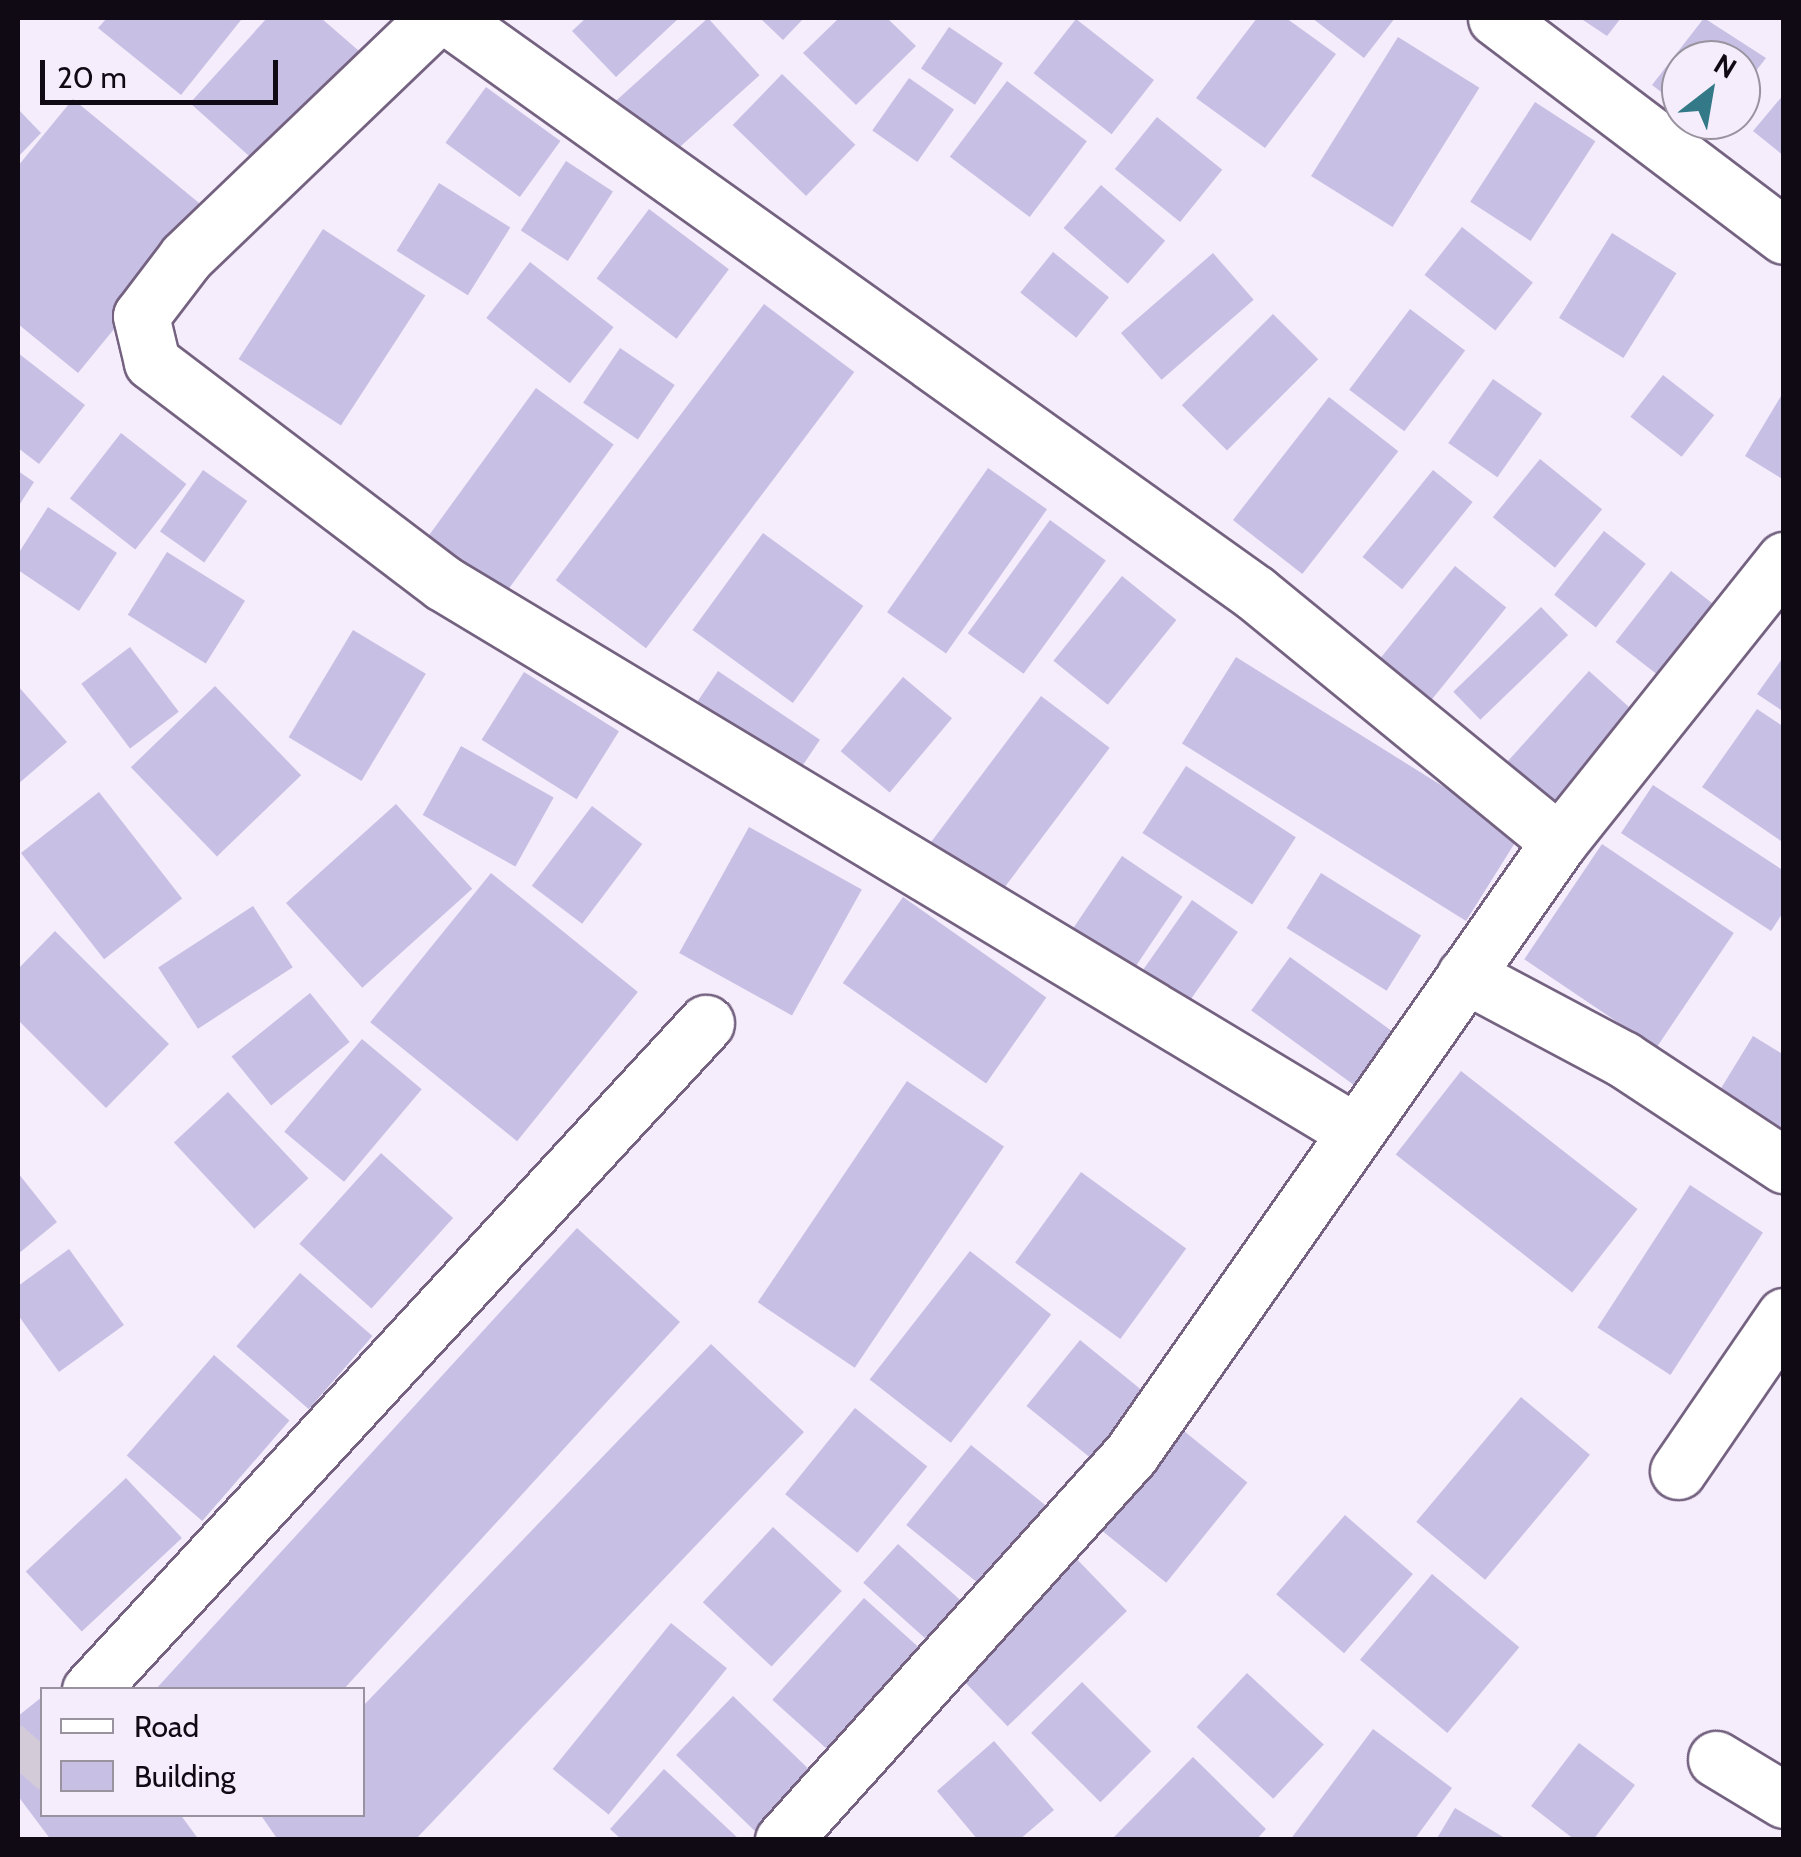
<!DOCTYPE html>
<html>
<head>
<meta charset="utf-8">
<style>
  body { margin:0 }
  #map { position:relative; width:1801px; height:1857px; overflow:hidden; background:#f5edfb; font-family:Cabin,sans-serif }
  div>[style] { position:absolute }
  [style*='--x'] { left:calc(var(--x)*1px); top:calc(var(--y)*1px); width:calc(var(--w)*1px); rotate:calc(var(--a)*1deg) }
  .building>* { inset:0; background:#c7c0e4; transform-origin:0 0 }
  .minor-tunnel>* { height:55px; margin-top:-27.5px; transform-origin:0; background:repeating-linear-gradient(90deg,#d3cbd8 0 55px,transparent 0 83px) }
  .roads { filter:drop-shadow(2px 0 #746280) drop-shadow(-2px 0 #746280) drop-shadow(0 2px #746280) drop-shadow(0 -2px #746280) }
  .minor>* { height:55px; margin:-27.5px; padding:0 27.5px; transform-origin:27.5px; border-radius:27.5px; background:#fff }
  span { translate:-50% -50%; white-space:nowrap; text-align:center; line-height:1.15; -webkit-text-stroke:8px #f5edfb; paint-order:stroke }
  .frame { position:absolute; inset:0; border:20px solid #100a15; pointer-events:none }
  .legend { position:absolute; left:40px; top:1687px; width:325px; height:130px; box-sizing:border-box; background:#f5edfb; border:2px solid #99929f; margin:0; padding:12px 18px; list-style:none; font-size:30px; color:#100a15 }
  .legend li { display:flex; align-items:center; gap:20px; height:50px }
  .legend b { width:50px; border:2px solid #99929f }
  .north { position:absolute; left:1661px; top:40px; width:100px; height:100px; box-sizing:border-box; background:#f5edfb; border:2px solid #99929f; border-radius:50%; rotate:31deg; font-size:28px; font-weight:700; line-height:40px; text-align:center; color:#100a15 }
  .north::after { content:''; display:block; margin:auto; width:35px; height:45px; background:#347987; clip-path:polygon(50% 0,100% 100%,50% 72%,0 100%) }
  .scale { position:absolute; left:40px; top:60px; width:238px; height:45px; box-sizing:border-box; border:5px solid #100a15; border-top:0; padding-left:12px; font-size:30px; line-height:35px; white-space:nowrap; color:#100a15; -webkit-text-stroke:8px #f5edfb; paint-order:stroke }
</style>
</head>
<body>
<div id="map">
  <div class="building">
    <div style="clip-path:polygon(107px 18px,237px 18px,241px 20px,181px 95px,98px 28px)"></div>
    <div style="clip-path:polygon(267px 18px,321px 18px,359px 51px,258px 164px,190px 103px)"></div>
    <div style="clip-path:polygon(586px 18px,679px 18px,616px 77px,572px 31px)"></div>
    <div style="left:708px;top:18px;width:77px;height:129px;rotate:48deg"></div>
    <div style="clip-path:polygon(760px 18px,804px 18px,783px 40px)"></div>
    <div style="clip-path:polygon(839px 18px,887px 18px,916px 46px,856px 105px,803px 53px)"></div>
    <div style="clip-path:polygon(1257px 18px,1286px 18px,1336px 54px,1265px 148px,1196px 98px)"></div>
    <div style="clip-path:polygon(1312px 18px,1395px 18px,1364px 58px)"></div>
    <div style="clip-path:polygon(1580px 18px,1621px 18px,1607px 36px)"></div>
    <div style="clip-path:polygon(1704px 18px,1766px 58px,1741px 90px,1741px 60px,1681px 60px,1681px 107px,1652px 85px)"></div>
    <div style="left:1076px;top:19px;width:99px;height:69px;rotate:38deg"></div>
    <div style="left:949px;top:27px;width:65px;height:50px;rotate:34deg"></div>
    <div style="left:1398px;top:37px;width:96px;height:164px;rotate:32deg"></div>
    <div style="left:782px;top:74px;width:102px;height:71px;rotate:44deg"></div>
    <div style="left:909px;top:78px;width:55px;height:64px;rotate:35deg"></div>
    <div style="left:1007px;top:81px;width:100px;height:95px;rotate:37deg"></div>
    <div style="left:486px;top:87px;width:92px;height:69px;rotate:36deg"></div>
    <div style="clip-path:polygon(1784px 94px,1784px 156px,1753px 131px)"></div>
    <div style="clip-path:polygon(73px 99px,210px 212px,78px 373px,18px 324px,18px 166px)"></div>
    <div style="left:1535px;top:102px;width:72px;height:119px;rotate:33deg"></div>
    <div style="clip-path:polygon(18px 109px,41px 133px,18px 157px)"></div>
    <div style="left:1157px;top:117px;width:84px;height:67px;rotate:39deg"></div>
    <div style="left:566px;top:161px;width:56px;height:83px;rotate:33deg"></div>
    <div style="left:439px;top:183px;width:84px;height:80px;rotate:32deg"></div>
    <div style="left:1101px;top:185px;width:85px;height:57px;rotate:41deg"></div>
    <div style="left:649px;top:209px;width:100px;height:87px;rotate:37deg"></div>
    <div style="left:1462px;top:227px;width:90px;height:61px;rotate:38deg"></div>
    <div style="left:323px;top:229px;width:122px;height:155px;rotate:33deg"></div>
    <div style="left:1612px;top:233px;width:76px;height:100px;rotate:32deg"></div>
    <div style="left:1053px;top:252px;width:72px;height:52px;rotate:39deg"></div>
    <div style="left:1213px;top:253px;width:62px;height:122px;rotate:49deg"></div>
    <div style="left:530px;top:262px;width:106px;height:71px;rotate:38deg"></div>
    <div style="left:764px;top:304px;width:113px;height:346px;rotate:37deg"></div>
    <div style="left:1410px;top:309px;width:69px;height:101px;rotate:37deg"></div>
    <div style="left:1273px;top:314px;width:64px;height:129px;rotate:45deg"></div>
    <div style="left:620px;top:348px;width:66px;height:66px;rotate:34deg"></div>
    <div style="clip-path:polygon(18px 353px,85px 405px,39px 464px,18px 448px)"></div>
    <div style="left:1663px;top:375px;width:65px;height:53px;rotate:38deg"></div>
    <div style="left:1493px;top:379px;width:60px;height:78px;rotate:35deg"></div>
    <div style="left:536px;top:388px;width:96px;height:186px;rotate:36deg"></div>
    <div style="clip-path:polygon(1784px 391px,1784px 480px,1745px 456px)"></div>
    <div style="left:1329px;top:397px;width:88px;height:156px;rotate:38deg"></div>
    <div style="left:121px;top:433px;width:83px;height:83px;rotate:38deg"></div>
    <div style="left:1540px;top:459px;width:80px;height:75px;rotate:39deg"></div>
    <div style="left:988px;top:468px;width:72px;height:176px;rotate:35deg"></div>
    <div style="left:203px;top:470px;width:54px;height:75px;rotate:35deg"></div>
    <div style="left:1433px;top:470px;width:51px;height:112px;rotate:39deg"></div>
    <div style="clip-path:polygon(18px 471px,34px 482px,18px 507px)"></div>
    <div style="clip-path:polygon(48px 507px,117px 553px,79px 611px,18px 570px,18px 554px)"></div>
    <div style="left:1050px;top:520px;width:69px;height:140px;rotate:36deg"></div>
    <div style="left:1604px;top:531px;width:53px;height:81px;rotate:38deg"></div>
    <div style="left:763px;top:533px;width:124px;height:120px;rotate:36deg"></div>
    <div style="left:167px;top:552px;width:92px;height:74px;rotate:32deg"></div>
    <div style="left:1455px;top:566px;width:66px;height:128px;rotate:39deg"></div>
    <div style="left:1671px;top:571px;width:56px;height:90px;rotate:38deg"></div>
    <div style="left:1122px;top:576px;width:70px;height:109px;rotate:39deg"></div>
    <div style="left:1541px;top:607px;width:39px;height:122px;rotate:46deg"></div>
    <div style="left:353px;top:630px;width:85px;height:125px;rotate:31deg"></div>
    <div style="left:130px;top:647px;width:81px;height:61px;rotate:53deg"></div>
    <div style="clip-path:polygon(1784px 656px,1784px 712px,1757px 694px)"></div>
    <div style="left:1236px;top:657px;width:335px;height:102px;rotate:32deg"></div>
    <div style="left:718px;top:671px;width:123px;height:59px;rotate:34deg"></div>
    <div style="left:1589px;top:671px;width:74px;height:135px;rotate:42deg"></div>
    <div style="left:524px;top:672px;width:112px;height:80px;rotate:32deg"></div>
    <div style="left:903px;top:677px;width:64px;height:97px;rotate:40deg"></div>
    <div style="clip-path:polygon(18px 686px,67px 742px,18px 784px)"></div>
    <div style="left:215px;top:686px;width:124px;height:117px;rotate:46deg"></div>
    <div style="left:1041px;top:696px;width:86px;height:183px;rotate:37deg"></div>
    <div style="clip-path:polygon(1757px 709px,1784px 727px,1784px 843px,1702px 787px)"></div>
    <div style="left:461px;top:746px;width:106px;height:79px;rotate:29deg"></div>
    <div style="left:1186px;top:766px;width:131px;height:80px;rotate:33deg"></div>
    <div style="clip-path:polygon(1653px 785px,1784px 871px,1784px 911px,1771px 931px,1621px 833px)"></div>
    <div style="left:99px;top:792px;width:135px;height:99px;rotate:52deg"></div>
    <div style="left:396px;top:804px;width:114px;height:148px;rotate:48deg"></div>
    <div style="left:592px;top:806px;width:63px;height:100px;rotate:37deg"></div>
    <div style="left:749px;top:827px;width:129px;height:144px;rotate:29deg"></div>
    <div style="left:1602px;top:844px;width:159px;height:139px;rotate:34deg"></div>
    <div style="left:1122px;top:856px;width:73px;height:93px;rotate:34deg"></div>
    <div style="left:491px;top:873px;width:189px;height:192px;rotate:39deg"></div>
    <div style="left:1321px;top:873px;width:118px;height:65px;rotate:32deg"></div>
    <div style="left:903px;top:897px;width:175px;height:105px;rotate:35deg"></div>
    <div style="left:1192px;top:900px;width:56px;height:94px;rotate:35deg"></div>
    <div style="left:253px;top:906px;width:73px;height:113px;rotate:57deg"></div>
    <div style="clip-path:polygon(55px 931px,169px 1044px,106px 1108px,18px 1020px,18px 969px)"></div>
    <div style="left:1290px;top:957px;width:130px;height:66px;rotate:36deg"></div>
    <div style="left:310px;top:993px;width:63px;height:101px;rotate:51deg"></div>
    <div style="clip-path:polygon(1753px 1036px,1784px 1055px,1784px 1147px,1712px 1103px)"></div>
    <div style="left:362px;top:1039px;width:78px;height:121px;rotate:40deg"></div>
    <div style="left:1461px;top:1071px;width:224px;height:106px;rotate:38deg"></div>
    <div style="left:907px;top:1081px;width:117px;height:267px;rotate:34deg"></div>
    <div style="left:228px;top:1092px;width:118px;height:74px;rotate:47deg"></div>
    <div style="left:381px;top:1153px;width:97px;height:122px;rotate:42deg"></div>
    <div style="left:1081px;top:1172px;width:130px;height:112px;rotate:36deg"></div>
    <div style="clip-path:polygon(18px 1173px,57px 1222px,18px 1254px)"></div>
    <div style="left:1690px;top:1185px;width:87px;height:170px;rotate:33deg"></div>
    <div style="clip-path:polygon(577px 1228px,680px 1322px,343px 1690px,155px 1690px)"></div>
    <div style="clip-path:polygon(69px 1249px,124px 1325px,59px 1372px,18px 1315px,18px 1286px)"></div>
    <div style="left:970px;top:1251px;width:103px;height:163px;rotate:38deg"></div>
    <div style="left:300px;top:1273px;width:96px;height:97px;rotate:41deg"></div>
    <div style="left:1080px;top:1340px;width:90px;height:85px;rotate:39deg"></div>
    <div style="clip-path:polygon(711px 1344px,804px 1432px,415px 1840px,278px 1840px,260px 1814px,362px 1814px,362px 1707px)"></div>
    <div style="left:214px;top:1355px;width:100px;height:133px;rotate:41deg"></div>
    <div style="left:1521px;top:1397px;width:90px;height:163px;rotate:40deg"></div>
    <div style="left:855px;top:1408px;width:93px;height:111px;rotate:39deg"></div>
    <div style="left:1179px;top:1427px;width:88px;height:129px;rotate:39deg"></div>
    <div style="left:971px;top:1445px;width:105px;height:103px;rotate:39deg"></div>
    <div style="left:126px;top:1478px;width:82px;height:137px;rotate:47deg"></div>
    <div style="left:1345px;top:1515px;width:90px;height:105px;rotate:41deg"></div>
    <div style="left:773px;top:1527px;width:94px;height:103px;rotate:43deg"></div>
    <div style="left:898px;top:1544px;width:93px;height:52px;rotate:42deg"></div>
    <div style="left:1070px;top:1552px;width:82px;height:166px;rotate:46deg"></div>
    <div style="left:1432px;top:1574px;width:114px;height:112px;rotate:40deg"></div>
    <div style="left:864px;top:1598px;width:78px;height:137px;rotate:42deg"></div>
    <div style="left:671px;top:1623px;width:72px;height:188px;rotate:39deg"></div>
    <div style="left:1247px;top:1673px;width:105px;height:74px;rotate:43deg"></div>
    <div style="left:1082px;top:1682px;width:98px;height:72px;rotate:45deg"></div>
    <div style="left:733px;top:1696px;width:120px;height:82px;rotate:44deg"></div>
    <div style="clip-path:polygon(42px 1697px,42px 1814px,180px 1814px,199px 1840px,51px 1840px,18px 1796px,18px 1716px)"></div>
    <div style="clip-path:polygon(1373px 1729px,1452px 1788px,1414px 1840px,1290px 1840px)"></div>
    <div style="clip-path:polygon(994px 1741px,1054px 1810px,1019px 1840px,978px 1840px,937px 1791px)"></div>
    <div style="clip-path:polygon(1579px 1743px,1635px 1785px,1593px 1840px,1575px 1840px,1531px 1806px)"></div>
    <div style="clip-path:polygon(1193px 1757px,1266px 1829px,1256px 1840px,1111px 1840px)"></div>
    <div style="clip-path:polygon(664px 1769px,740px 1840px,622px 1840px,610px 1829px)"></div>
    <div style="clip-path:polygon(1455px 1808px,1508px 1840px,1436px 1840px)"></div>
  </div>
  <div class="minor-tunnel">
    <div style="--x:18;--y:1771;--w:37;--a:-49"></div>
  </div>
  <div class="roads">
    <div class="minor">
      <div style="--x:435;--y:18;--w:345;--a:136.2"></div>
      <div style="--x:186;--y:257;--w:74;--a:127.3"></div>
      <div style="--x:141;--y:316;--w:47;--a:76.6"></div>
      <div style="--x:152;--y:362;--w:365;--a:37.2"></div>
      <div style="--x:443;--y:583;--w:1063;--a:31.03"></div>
      <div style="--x:449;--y:18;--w:990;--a:35.5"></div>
      <div style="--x:1255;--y:593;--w:393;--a:39.3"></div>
      <div style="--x:1496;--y:18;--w:361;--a:37.1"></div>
      <div style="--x:1465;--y:975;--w:179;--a:28"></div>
      <div style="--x:1623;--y:1059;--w:193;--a:33.4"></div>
      <div style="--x:1678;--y:1471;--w:188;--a:-55.6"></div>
      <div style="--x:90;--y:1690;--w:908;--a:-47.28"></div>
      <div style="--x:1716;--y:1759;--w:79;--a:31.1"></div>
      <div style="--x:783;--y:1840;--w:520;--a:-47.96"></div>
      <div style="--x:1131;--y:1454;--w:747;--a:-55.03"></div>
      <div style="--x:1559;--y:842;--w:361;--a:-51.4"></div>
    </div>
  </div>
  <div class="frame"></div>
  <ul class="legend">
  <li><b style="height:12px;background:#fff"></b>Road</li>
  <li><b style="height:28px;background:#c7c0e4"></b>Building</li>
  </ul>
  <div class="north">N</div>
  <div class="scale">20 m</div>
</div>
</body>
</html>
